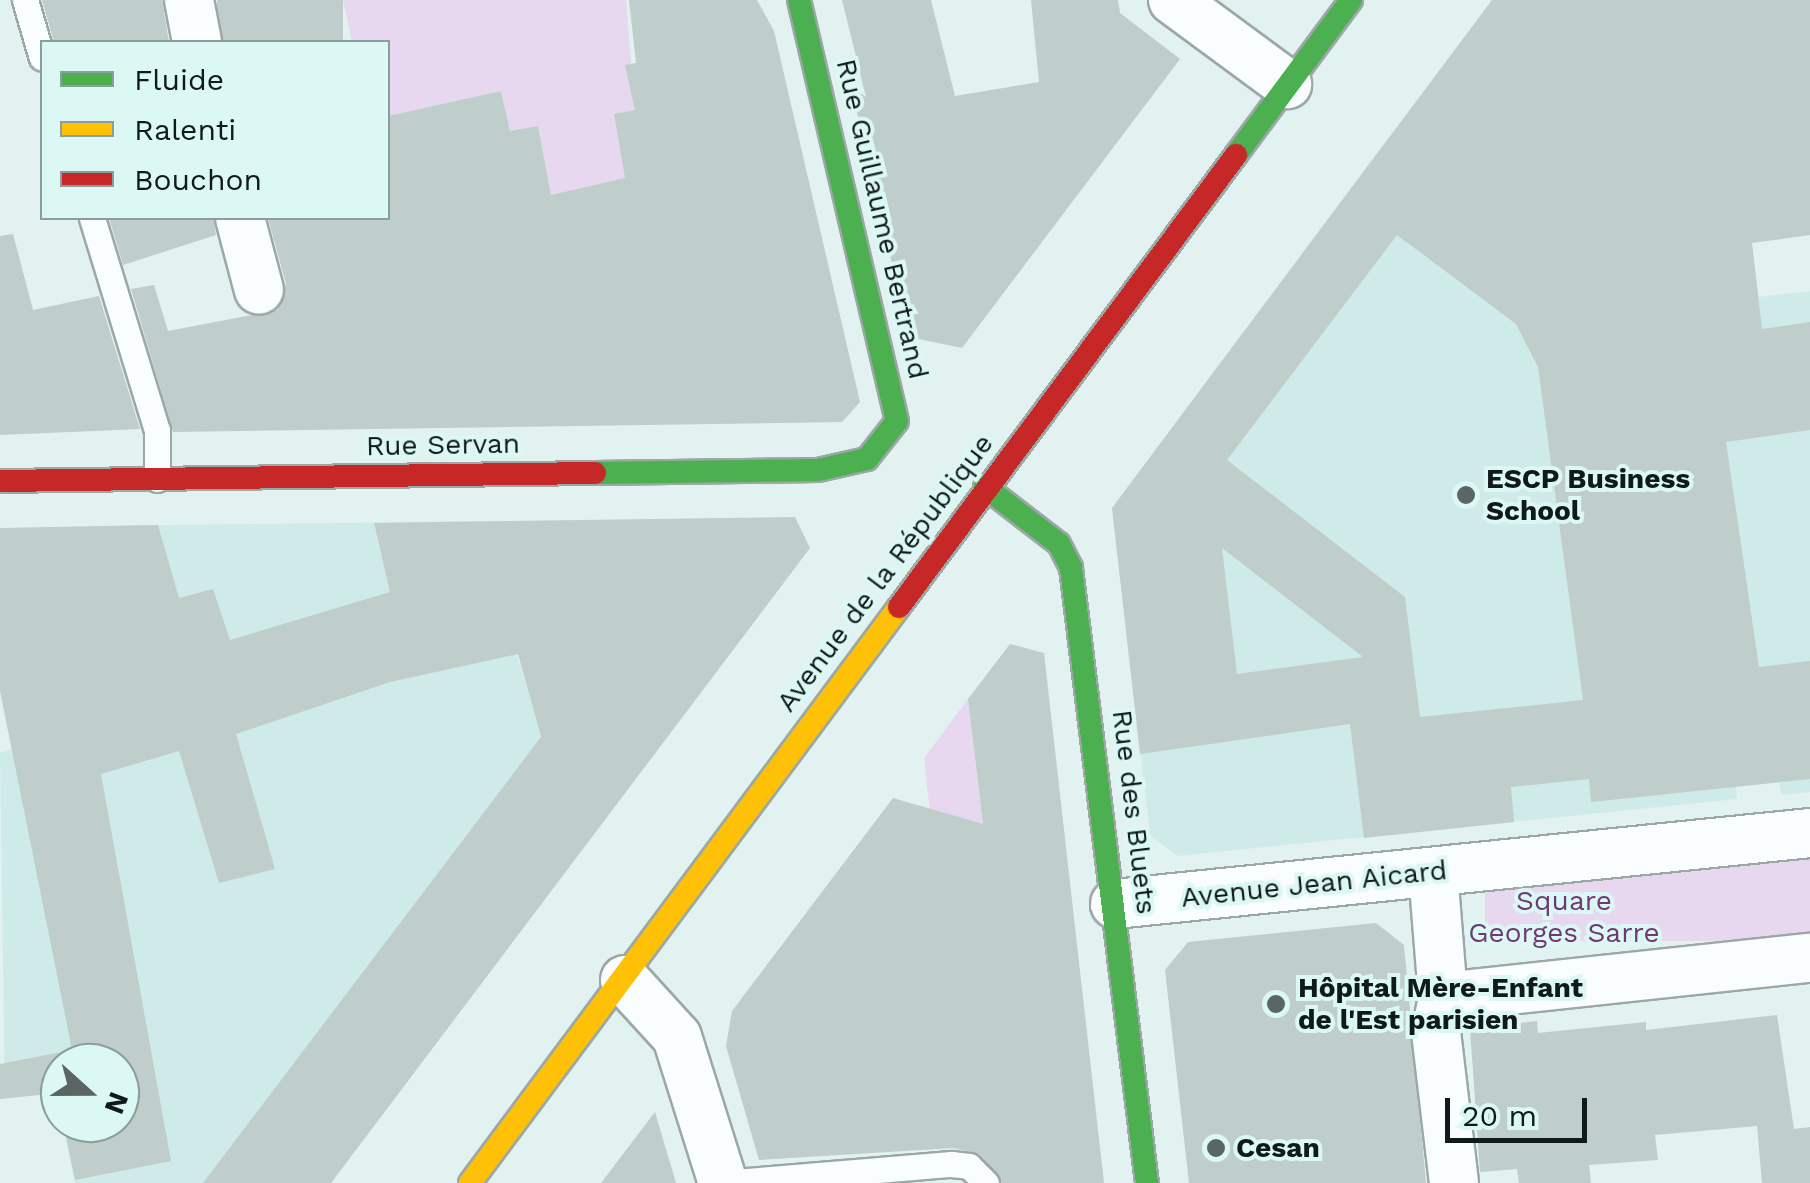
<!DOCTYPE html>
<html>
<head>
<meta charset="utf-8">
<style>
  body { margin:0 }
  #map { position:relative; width:1810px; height:1183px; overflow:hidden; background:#e1f2f0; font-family:"Work Sans",sans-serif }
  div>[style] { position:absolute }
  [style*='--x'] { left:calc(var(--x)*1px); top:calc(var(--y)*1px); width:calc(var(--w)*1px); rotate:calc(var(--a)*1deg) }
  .built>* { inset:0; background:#ceebe9 }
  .green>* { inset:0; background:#e7d8ef; transform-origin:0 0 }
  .building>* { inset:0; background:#bfcdcb; transform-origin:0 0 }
  .roads { filter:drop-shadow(2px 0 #9ba8a6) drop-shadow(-2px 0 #9ba8a6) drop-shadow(0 2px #9ba8a6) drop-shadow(0 -2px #9ba8a6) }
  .lane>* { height:25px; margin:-12.5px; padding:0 12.5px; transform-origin:12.5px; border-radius:12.5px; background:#fafdfd }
  .street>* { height:48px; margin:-24px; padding:0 24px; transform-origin:24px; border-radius:24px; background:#fafdfd }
  .fast>* { height:22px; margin:-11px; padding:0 11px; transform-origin:11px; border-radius:11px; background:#4caf50 }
  .slow>* { height:22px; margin:-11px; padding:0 11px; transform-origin:11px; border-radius:11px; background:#ffc107 }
  .jam>* { height:22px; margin:-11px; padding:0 11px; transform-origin:11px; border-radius:11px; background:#c62828 }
  .dots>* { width:28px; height:28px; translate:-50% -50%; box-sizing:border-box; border:5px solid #dbf8f5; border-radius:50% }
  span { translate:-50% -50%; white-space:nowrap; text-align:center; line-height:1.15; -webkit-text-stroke:8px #dbf8f5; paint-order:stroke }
  .street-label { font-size:28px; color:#101a19 }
  .poi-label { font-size:28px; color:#101a19; font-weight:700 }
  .left { translate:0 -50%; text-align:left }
  .park-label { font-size:28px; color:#703974 }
  .legend { position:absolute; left:40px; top:40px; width:350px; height:180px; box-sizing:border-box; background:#dbf8f5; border:2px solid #8a9f9d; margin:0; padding:12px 18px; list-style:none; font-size:30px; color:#101a19 }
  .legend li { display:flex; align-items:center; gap:20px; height:50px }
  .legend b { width:50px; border:2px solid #8a9f9d }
  .north { position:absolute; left:40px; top:1043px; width:100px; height:100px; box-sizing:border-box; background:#dbf8f5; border:2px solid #8a9f9d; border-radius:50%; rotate:111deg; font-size:28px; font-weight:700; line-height:40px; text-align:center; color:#101a19 }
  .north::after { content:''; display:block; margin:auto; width:35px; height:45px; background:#596664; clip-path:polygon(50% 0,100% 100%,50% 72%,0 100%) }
  .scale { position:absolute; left:1445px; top:1098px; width:142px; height:45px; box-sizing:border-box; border:5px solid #101a19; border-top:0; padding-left:12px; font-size:30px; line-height:35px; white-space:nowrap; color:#101a19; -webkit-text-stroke:8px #dbf8f5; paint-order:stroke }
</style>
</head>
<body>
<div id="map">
  <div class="built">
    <div style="clip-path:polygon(1388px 138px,1752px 243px,1758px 297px,1810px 291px,1810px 792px,1782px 795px,1779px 782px,1736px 786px,1737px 799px,1177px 856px,1150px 835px,1112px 508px)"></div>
    <div style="clip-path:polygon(478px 521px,576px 857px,331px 1183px,75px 1183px,63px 1123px,120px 1123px,120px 1063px,60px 1063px,60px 1106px,57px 1093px,5px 1098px,0 752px,81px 737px,102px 526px)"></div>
  </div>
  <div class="green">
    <div style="clip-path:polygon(343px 0,626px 0,635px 110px,615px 114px,626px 178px,551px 195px,538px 126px,510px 131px,501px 91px,388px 116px,388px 42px,352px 42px)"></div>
    <div style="clip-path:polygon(968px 699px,1015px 1099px,984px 1158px,956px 1148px,963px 1109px,924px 758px)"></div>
    <div style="left:1810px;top:844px;width:97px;height:325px;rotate:90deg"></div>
  </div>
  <div class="building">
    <div style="clip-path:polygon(42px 0,162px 0,169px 42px,54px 42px)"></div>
    <div style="left:217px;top:0;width:126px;height:43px"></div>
    <div style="clip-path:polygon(629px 0,757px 0,774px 31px,860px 402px,842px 422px,173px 432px,131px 289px,154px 285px,168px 331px,278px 310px,286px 284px,268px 218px,388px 218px,388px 116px,501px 91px,510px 131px,538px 126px,551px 195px,625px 178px,614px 114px,635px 110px,625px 65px,636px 63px)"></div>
    <div style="clip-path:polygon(842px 0,931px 0,955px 96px,1039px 82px,1031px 0,1118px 0,1120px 13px,1180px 59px,962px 348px,909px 337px,851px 86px,866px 97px)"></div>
    <div style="clip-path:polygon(evenodd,1492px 0,1810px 0,1810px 235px,1752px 243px,1762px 329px,1810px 322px,1810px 430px,1726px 442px,1759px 667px,1810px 661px,1810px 779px,1591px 802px,1589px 779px,1511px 787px,1514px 822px,1364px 838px,1350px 724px,1140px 754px,1112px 508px,1492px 0,1397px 235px,1516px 324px,1538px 367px,1583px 700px,1420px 717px,1405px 597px,1227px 460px,1397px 235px,1492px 0,1222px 548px,1363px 657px,1237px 674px,1222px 548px)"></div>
    <div style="clip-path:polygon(109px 218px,213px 218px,216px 235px,123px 265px)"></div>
    <div style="clip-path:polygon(13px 234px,33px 310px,99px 296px,140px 429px,0 435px,0 236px)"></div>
    <div style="clip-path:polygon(795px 517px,810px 548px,331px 1183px,203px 1183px,541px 737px,518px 654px,390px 682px,236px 734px,275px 869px,219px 883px,179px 751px,101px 774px,171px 1161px,75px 1180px,63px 1123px,120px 1123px,120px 1063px,60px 1063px,60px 1106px,58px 1093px,0 1099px,0 1064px,72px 1050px,0 691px,0 528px,158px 525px,179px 598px,213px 589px,230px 640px,390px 592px,374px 523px)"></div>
    <div style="clip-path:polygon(1010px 644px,1044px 653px,1104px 1183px,1002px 1183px,980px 1154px,953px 1148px,759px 1160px,726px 1046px,732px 1011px,893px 798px,983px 824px,968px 699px)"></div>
    <div style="clip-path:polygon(1376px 923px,1404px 945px,1426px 1183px,1189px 1183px,1165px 970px,1188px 942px)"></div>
    <div style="clip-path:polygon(1777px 1015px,1794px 1129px,1810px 1127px,1810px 1183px,1762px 1183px,1757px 1126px,1655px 1135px,1658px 1160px,1589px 1165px,1591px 1183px,1519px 1183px,1517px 1169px,1480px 1172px,1470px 1029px,1537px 1021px,1538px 1033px,1646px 1022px,1646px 1030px)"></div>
    <div style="clip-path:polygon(655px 1112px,676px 1183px,601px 1183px)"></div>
  </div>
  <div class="roads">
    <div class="lane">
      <div style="--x:25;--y:0;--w:60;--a:73.7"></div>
      <div style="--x:92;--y:218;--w:222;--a:73"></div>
      <div style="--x:157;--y:430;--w:49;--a:90"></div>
      <div style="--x:723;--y:1183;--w:229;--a:-4.8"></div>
      <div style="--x:951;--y:1164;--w:18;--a:6"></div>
      <div style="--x:969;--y:1166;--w:24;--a:45"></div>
    </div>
    <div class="street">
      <div style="--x:189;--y:0;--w:43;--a:79.2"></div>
      <div style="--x:1173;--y:0;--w:142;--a:36.4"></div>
      <div style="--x:240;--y:218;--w:74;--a:75.2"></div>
      <div style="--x:1433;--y:872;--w:125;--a:85.4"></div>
      <div style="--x:1443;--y:997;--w:36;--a:101"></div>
      <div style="--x:1436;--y:1032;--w:152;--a:83.2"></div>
      <div style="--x:1115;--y:904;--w:699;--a:-5.83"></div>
      <div style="--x:625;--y:980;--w:77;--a:47.6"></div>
      <div style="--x:677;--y:1037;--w:153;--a:72.5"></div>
      <div style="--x:1443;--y:997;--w:369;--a:-6.1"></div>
    </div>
    <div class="fast">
      <div style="--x:1236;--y:155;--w:193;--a:-53.4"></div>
      <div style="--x:595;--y:473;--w:223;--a:-0.8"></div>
      <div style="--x:818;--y:470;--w:50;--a:-12.7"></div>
      <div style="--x:867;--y:459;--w:48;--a:-51.7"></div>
      <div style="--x:897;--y:421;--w:432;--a:-103.1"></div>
      <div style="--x:985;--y:487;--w:93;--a:37.6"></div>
      <div style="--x:1059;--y:544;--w:27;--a:63"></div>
      <div style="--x:1071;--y:568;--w:620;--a:82.96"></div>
    </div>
    <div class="slow">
      <div style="--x:470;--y:1183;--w:718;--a:-53.32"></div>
    </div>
    <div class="jam">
      <div style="--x:0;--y:481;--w:595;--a:-0.77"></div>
      <div style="--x:899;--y:607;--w:564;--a:-53.29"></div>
    </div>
  </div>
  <div class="dots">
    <div style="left:1466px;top:495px;background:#596664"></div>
    <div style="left:1276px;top:1004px;background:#596664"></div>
    <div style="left:1216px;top:1148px;background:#596664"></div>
  </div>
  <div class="street-label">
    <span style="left:882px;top:219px;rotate:77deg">Rue Guillaume Bertrand</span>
    <span style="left:443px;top:445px;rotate:-1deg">Rue Servan</span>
    <span style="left:885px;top:573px;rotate:-53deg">Avenue de la République</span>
    <span style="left:1134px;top:812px;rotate:83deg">Rue des Bluets</span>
    <span style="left:1314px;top:884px;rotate:-6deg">Avenue Jean Aicard</span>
  </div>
  <div class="poi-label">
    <span class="left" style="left:1486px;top:495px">ESCP Business<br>School</span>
    <span class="left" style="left:1298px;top:1004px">Hôpital Mère-Enfant<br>de l'Est parisien</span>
    <span class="left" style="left:1236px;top:1148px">Cesan</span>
  </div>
  <div class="park-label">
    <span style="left:1564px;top:917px">Square<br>Georges Sarre</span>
  </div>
  <ul class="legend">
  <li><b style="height:12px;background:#4caf50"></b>Fluide</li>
  <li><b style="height:12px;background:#ffc107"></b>Ralenti</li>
  <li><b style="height:12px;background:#c62828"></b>Bouchon</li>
  </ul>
  <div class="north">N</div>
  <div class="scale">20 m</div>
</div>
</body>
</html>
